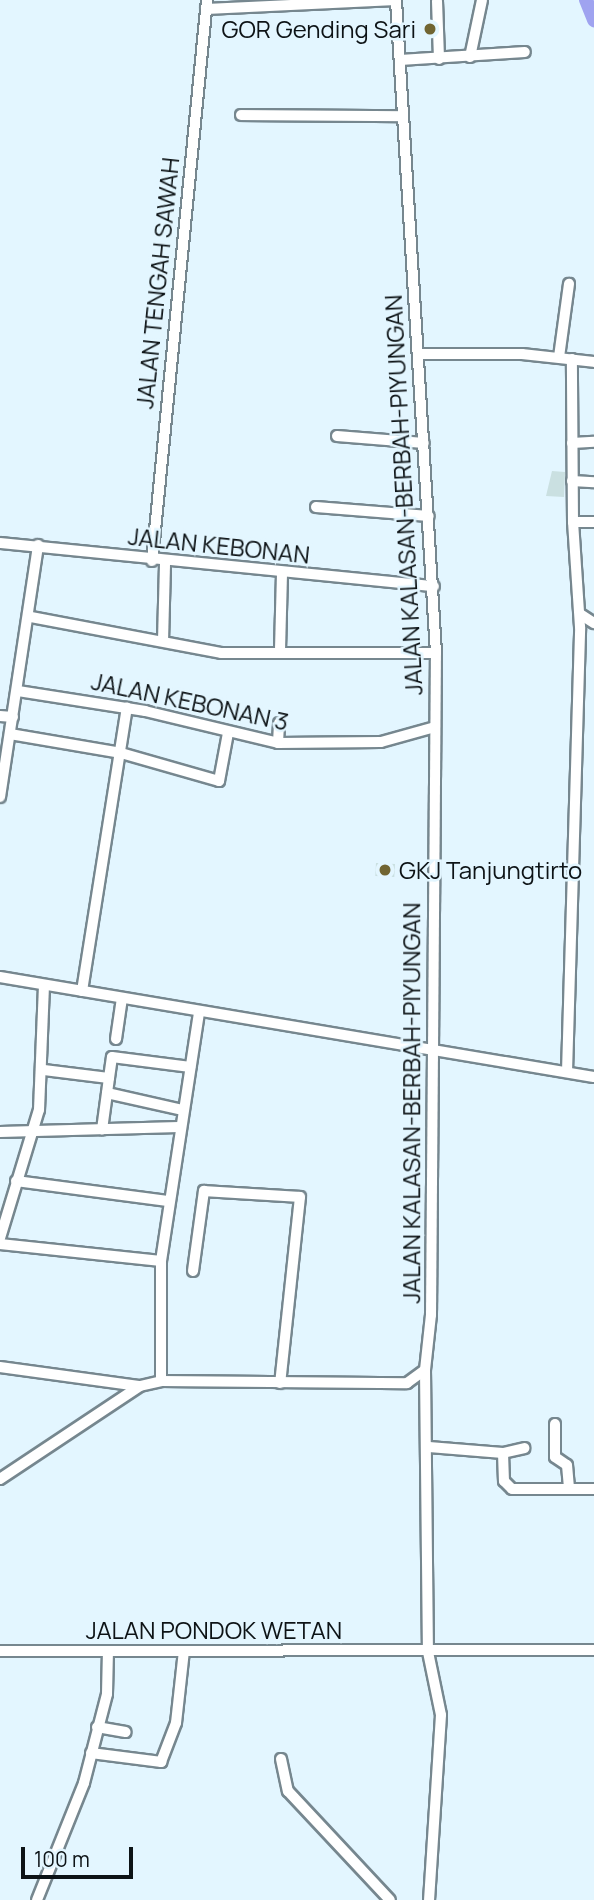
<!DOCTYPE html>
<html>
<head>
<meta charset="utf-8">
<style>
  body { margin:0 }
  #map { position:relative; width:594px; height:1900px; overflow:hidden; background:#e3f6ff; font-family:Manrope,sans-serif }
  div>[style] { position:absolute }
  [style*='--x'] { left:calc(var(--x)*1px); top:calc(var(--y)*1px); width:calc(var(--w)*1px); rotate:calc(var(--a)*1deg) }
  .river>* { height:14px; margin:-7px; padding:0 7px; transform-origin:7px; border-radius:7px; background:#9fa3f0 }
  .building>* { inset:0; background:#cae0e1; transform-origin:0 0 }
  .roads { filter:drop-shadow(2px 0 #76878f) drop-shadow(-2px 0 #76878f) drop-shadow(0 2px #76878f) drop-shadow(0 -2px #76878f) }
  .minor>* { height:10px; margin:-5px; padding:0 5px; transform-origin:5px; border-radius:5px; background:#fff }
  .dots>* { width:19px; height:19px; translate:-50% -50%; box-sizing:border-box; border:4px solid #e3f6ff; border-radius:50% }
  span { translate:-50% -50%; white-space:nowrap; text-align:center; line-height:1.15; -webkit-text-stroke:5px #e3f6ff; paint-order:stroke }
  .poi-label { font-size:24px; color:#0d1316 }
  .right { translate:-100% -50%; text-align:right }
  .left { translate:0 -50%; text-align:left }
  .street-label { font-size:24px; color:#0d1316 }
  .scale { position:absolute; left:21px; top:1847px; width:112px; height:32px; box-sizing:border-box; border:4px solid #0d1316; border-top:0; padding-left:9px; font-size:21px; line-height:24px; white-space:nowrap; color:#0d1316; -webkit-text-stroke:5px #e3f6ff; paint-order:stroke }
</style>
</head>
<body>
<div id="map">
  <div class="river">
    <div style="--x:586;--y:0;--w:22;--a:68"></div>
  </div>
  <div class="building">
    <div style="clip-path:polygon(552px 471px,565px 472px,564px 497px,546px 496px)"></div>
    <div style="left:376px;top:863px;width:19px;height:13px;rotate:3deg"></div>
  </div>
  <div class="roads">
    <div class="minor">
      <div style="--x:437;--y:1;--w:58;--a:88"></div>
      <div style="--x:206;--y:9;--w:190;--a:-2.7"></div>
      <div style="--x:470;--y:57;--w:58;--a:-78.1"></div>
      <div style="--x:400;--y:60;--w:125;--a:-3.7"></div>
      <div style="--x:241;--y:115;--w:162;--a:0.4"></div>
      <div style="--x:418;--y:354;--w:104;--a:0"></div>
      <div style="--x:522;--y:354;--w:72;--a:6.3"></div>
      <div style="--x:559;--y:357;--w:74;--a:-82.2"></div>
      <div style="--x:337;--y:436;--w:87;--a:4.6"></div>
      <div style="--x:572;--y:443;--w:22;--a:-3"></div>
      <div style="--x:572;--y:481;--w:22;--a:3"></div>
      <div style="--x:316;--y:507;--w:113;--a:4.6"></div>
      <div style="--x:573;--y:522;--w:21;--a:0"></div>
      <div style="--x:0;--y:543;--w:436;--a:5.7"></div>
      <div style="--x:152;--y:561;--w:564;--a:-84.4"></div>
      <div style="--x:580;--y:614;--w:17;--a:33"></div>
      <div style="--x:31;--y:617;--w:193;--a:10.7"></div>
      <div style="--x:221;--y:653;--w:215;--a:0"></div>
      <div style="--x:163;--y:641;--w:79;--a:-88.5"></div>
      <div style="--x:280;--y:650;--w:78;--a:-88.5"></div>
      <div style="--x:18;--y:691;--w:129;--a:8.9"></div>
      <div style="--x:145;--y:711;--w:137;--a:13.5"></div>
      <div style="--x:278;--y:743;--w:103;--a:-0.6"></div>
      <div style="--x:381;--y:742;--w:56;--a:-15.5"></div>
      <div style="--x:0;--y:716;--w:13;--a:4"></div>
      <div style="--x:10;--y:734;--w:113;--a:9.7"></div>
      <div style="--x:121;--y:753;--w:102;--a:15.9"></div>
      <div style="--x:219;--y:781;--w:49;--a:-79.4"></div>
      <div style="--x:278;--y:743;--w:20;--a:-87"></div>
      <div style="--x:0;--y:797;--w:255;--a:-81.4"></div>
      <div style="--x:0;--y:977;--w:602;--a:9.56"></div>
      <div style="--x:82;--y:991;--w:287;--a:-81"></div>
      <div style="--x:116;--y:1039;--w:41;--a:-81.7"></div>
      <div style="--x:44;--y:1070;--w:65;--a:7"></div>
      <div style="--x:109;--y:1078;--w:52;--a:97.7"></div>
      <div style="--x:567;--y:1072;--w:445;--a:-88.3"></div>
      <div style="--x:580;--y:627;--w:105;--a:-93.8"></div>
      <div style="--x:573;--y:522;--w:163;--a:-90.4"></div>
      <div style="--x:109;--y:1078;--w:21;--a:-82"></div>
      <div style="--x:112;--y:1057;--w:79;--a:7.3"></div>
      <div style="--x:107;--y:1093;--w:78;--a:12.6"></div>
      <div style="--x:0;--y:1132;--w:179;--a:-1.6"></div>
      <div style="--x:16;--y:1181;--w:153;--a:7.5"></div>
      <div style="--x:0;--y:1238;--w:134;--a:-73.1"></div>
      <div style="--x:39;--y:1110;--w:125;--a:-87.7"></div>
      <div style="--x:0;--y:1244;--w:162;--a:6"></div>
      <div style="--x:193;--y:1271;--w:81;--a:-82.2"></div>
      <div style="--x:204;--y:1191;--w:96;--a:3.6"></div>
      <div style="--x:300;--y:1197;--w:187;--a:96.1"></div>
      <div style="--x:0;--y:1367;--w:140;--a:7.8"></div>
      <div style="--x:425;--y:1370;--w:282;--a:89.4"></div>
      <div style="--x:428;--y:1652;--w:64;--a:78.3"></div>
      <div style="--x:441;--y:1715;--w:185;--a:93.7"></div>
      <div style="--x:161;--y:1381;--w:120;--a:-90"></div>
      <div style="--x:161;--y:1261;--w:252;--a:-81.3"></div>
      <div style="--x:555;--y:1424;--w:33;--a:90"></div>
      <div style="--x:555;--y:1457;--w:14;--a:34"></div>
      <div style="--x:567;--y:1465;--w:24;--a:85"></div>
      <div style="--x:429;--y:1447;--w:74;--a:4.6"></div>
      <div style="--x:503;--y:1453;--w:28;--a:88"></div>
      <div style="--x:504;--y:1481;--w:11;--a:45"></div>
      <div style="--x:512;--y:1489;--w:82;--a:0"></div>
      <div style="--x:503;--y:1453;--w:22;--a:-13"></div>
      <div style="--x:0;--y:1479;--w:168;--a:-33.6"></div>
      <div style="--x:140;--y:1386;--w:22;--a:-13"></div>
      <div style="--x:161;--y:1381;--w:246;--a:0.5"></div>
      <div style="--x:407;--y:1383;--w:22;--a:-36"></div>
      <div style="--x:425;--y:1370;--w:55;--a:-83.8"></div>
      <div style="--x:431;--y:1315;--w:662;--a:-89.57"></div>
      <div style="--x:436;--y:653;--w:654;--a:-93.51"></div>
      <div style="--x:0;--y:1651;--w:594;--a:-0.1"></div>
      <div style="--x:97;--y:1727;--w:29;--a:10"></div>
      <div style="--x:91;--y:1753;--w:71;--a:7.3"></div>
      <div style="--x:161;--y:1762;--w:42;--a:-69"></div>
      <div style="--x:176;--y:1723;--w:72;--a:-83.7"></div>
      <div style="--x:281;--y:1759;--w:33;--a:78"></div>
      <div style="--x:288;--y:1791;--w:149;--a:46.9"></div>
      <div style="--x:37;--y:1900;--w:126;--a:-68.1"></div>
      <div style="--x:84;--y:1783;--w:92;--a:-75.5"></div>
      <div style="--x:107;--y:1694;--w:43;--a:-88.7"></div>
    </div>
  </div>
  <div class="dots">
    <div style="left:430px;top:29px;background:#716532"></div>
    <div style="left:385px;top:870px;background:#716532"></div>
  </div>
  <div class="poi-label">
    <span class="right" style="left:416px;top:29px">GOR Gending Sari</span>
    <span class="left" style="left:399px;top:870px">GKJ Tanjungtirto</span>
  </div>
  <div class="street-label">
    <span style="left:157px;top:283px;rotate:-84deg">JALAN TENGAH SAWAH</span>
    <span style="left:403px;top:495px;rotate:-93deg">JALAN KALASAN-BERBAH-PIYUNGAN</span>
    <span style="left:219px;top:545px;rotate:6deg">JALAN KEBONAN</span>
    <span style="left:190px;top:701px;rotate:12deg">JALAN KEBONAN 3</span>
    <span style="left:411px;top:1103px;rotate:-90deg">JALAN KALASAN-BERBAH-PIYUNGAN</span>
    <span style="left:214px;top:1630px">JALAN PONDOK WETAN</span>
  </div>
  <div class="scale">100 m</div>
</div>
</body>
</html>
